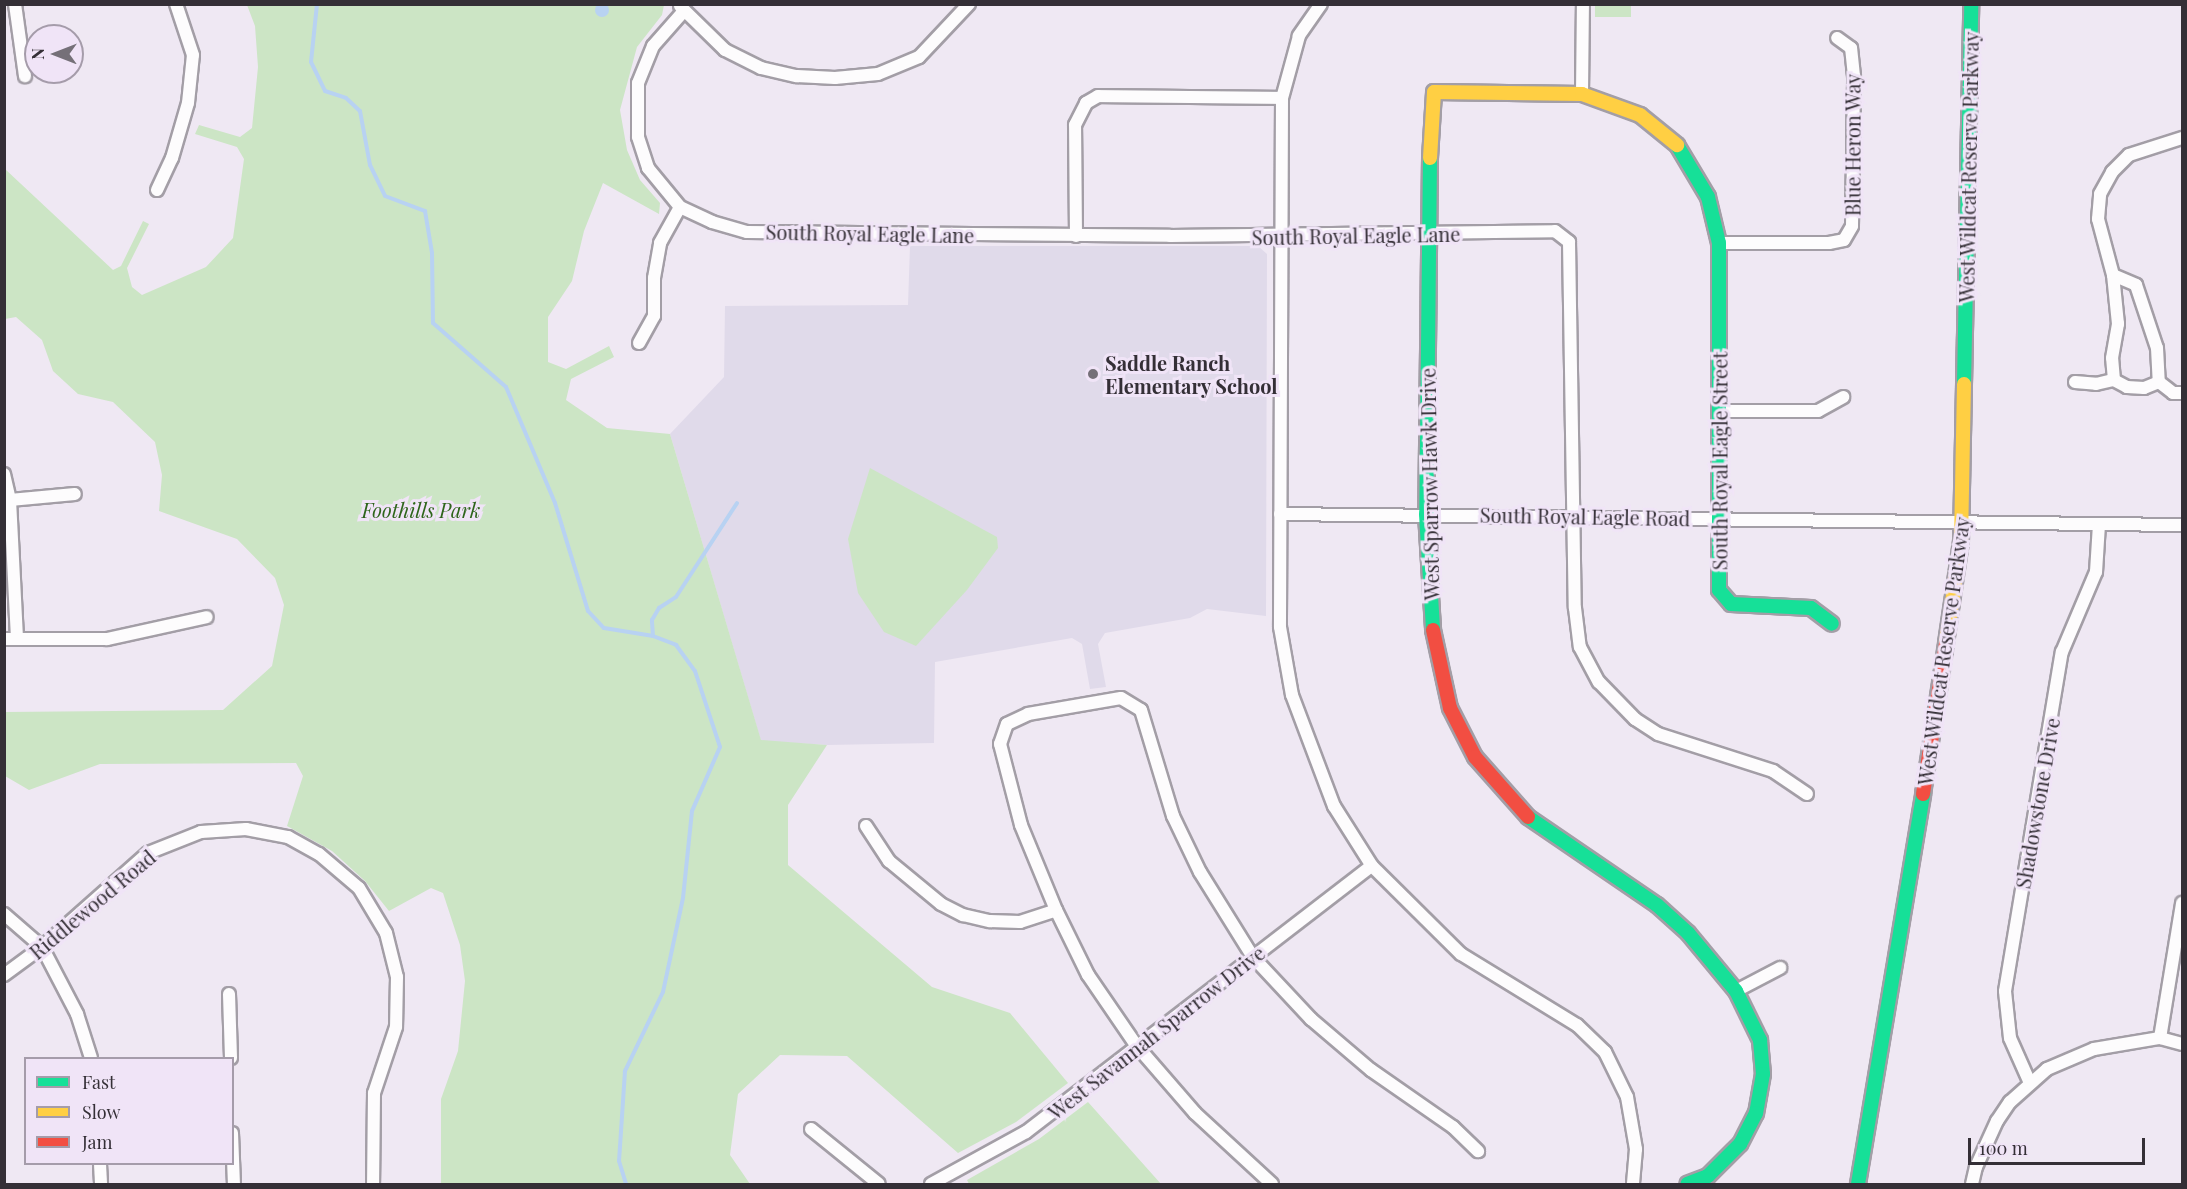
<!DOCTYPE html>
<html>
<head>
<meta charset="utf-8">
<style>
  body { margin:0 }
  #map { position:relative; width:2187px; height:1189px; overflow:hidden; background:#efe8f3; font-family:"Playfair Display",serif }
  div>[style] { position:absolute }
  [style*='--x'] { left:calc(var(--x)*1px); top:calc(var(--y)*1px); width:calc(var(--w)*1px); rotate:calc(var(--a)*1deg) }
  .education>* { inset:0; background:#e0daea }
  .green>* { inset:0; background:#cce5c5; transform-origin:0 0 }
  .water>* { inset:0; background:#b8d2f2 }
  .round { border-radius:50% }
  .stream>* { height:4px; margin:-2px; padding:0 2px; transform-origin:2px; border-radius:2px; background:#b8d2f2 }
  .roads { filter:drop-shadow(2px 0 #a39ea6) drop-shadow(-2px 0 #a39ea6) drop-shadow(0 2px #a39ea6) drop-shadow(0 -2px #a39ea6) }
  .street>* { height:12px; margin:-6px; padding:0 6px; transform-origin:6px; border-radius:6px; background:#fdfcfd }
  .fast>* { height:14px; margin:-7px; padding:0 7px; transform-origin:7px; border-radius:7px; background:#16e098 }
  .slow>* { height:14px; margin:-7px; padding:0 7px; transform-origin:7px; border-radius:7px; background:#ffcf43 }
  .jam>* { height:14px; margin:-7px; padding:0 7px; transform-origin:7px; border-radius:7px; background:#f24e42 }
  .dots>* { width:16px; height:16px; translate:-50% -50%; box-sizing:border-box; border:3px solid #f0e4f7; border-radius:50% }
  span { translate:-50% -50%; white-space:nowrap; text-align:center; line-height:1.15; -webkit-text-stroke:6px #f0e4f7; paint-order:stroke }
  .street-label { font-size:20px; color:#342f36 }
  .poi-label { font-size:20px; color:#342f36; font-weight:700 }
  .left { translate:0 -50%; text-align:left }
  .park-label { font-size:20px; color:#2e651b; font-style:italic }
  .frame { position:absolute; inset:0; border:6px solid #342f36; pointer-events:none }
  .legend { position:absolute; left:24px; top:1057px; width:210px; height:108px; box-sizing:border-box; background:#f0e4f7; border:2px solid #a59caa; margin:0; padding:8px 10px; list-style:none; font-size:18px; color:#342f36 }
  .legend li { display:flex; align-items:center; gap:12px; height:30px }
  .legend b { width:30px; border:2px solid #a59caa }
  .north { position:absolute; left:24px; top:24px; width:60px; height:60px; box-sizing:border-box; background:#f0e4f7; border:2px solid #a59caa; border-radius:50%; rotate:270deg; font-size:16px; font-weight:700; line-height:24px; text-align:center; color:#342f36 }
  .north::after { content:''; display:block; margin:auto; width:21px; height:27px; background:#757078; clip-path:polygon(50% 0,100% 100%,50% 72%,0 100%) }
  .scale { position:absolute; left:1968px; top:1138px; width:177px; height:27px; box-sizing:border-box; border:3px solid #342f36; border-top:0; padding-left:8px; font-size:18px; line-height:21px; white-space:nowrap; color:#342f36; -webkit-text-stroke:4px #f0e4f7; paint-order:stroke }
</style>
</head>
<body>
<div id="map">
  <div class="education">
    <div style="clip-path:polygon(910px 246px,1258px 246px,1267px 254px,1266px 616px,1207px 609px,1190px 618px,1105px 633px,1098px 644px,1106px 687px,1090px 689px,1082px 644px,1072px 638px,935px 662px,934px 743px,827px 745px,761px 741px,670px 434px,724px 377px,725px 306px,908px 305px)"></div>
  </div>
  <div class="green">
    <div style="clip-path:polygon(247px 5px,664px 5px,662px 15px,637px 47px,620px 110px,627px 150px,640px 180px,660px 203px,659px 214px,603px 183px,584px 231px,572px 281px,548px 317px,548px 362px,566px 369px,609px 346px,614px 357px,571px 379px,566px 400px,607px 428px,670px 434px,761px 740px,827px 745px,788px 805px,788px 865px,932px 987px,1010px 1013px,1068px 1083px,1016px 1122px,958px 1153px,847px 1056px,780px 1055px,738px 1094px,730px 1155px,750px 1184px,441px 1184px,441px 1099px,458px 1051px,465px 981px,460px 945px,443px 893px,431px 888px,389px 911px,365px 881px,332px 851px,287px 826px,303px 776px,296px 763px,100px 764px,29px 790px,5px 776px,5px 712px,223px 710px,272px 666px,284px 605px,275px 578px,237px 539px,159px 511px,162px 475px,155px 442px,113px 402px,78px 394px,53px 371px,42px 340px,16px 317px,5px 319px,5px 169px,113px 270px,121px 266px,143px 221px,149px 224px,127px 268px,132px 287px,142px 295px,206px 267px,233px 238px,244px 159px,237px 147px,195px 134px,199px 125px,240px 137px,252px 128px,258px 67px,255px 26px)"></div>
    <div style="left:1595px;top:5px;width:36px;height:12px"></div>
    <div style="clip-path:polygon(870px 468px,997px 537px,998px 548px,967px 590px,916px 646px,884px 632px,858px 593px,848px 539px)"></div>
    <div style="clip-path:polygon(1088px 1102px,1161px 1184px,969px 1184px,967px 1180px,1039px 1139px)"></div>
  </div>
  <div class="water">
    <div class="round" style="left:595px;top:3px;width:14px;height:14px"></div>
  </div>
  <div class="stream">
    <div style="--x:317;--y:4;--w:58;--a:95.9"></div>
    <div style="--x:311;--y:62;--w:32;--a:64"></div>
    <div style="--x:325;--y:91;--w:22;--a:18"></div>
    <div style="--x:346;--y:98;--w:19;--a:43"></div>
    <div style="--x:360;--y:111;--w:55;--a:79.5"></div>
    <div style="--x:370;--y:165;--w:34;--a:64"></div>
    <div style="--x:385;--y:196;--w:43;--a:20.6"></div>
    <div style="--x:425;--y:211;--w:43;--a:80.5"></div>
    <div style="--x:432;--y:253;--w:70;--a:89.2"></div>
    <div style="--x:433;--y:323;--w:97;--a:41.2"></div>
    <div style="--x:506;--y:387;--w:126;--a:67.1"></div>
    <div style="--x:555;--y:503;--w:113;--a:73"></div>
    <div style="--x:588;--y:611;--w:23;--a:47"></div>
    <div style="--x:604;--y:628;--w:50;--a:9.3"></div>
    <div style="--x:653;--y:636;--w:25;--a:21"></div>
    <div style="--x:676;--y:645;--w:32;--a:54"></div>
    <div style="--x:695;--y:671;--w:80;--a:71.8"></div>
    <div style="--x:720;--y:747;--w:70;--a:113.6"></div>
    <div style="--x:692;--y:811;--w:87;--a:95.9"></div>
    <div style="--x:683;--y:898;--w:96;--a:102"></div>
    <div style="--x:663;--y:992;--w:88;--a:115.7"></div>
    <div style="--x:625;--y:1071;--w:90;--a:93.8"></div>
    <div style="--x:619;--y:1161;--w:24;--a:73"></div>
    <div style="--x:653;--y:636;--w:16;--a:-94"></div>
    <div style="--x:652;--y:620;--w:14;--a:-60"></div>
    <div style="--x:659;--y:608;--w:20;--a:-33"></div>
    <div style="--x:676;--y:597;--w:112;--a:-57"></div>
  </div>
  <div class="roads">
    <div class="street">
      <div style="--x:15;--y:4;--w:73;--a:82.1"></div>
      <div style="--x:1321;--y:4;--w:39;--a:125"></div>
      <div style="--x:1299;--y:36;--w:64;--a:105.3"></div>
      <div style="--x:1282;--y:98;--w:529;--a:90.22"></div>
      <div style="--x:1280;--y:627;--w:69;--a:80"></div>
      <div style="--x:1292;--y:695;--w:119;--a:69.3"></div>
      <div style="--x:1334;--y:806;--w:71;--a:57.7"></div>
      <div style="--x:1372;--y:866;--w:125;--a:44.7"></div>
      <div style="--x:1461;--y:954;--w:136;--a:31.5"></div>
      <div style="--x:1577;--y:1025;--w:39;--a:44"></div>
      <div style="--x:1605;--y:1052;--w:50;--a:63.9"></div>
      <div style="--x:1627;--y:1097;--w:53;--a:80.2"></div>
      <div style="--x:1636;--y:1149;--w:35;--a:95"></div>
      <div style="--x:680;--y:6;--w:63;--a:44.4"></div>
      <div style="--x:725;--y:50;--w:40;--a:26.6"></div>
      <div style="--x:761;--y:68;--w:37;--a:13"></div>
      <div style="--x:797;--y:76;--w:38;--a:3"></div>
      <div style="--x:835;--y:78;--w:43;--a:-5.3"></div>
      <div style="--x:878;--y:74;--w:44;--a:-22.5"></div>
      <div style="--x:919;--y:57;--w:73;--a:-46.7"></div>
      <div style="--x:683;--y:12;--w:45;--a:131.4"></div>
      <div style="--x:653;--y:46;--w:40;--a:112"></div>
      <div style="--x:638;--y:83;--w:54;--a:90"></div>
      <div style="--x:638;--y:137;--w:33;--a:72"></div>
      <div style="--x:648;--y:168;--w:50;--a:50.6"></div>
      <div style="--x:680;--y:207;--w:35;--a:25"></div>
      <div style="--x:712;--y:222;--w:36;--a:16"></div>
      <div style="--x:747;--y:232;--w:423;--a:0.5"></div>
      <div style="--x:1170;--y:236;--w:385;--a:-0.7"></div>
      <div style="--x:1555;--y:231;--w:18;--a:38"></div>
      <div style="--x:1569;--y:242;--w:366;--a:89.1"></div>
      <div style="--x:1575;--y:608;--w:39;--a:83"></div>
      <div style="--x:1580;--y:647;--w:40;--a:62"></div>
      <div style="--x:1599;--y:682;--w:52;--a:45.8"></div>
      <div style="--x:1635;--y:719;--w:27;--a:33"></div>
      <div style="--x:1658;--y:734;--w:121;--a:17.8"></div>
      <div style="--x:1773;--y:771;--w:41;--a:34.1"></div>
      <div style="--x:1582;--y:94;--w:90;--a:-89.4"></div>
      <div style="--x:157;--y:190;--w:35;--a:-65"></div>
      <div style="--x:172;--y:158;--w:57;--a:-73.8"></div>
      <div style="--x:188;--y:103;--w:48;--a:-84.1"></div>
      <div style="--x:193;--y:55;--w:54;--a:-108.4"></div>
      <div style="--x:1076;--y:236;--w:111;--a:-90.5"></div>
      <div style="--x:1075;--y:125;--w:25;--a:-63"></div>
      <div style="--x:1086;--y:103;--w:14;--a:-30"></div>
      <div style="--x:1098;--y:96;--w:184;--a:0.6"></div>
      <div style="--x:1719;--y:243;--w:110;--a:0"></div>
      <div style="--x:1829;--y:243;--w:15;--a:-11"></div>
      <div style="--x:1844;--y:240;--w:16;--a:-60"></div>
      <div style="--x:1852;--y:226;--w:150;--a:-89.2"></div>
      <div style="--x:1854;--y:76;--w:28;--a:-96"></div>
      <div style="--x:1851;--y:48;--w:17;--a:-144"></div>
      <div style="--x:2113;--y:275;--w:25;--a:23"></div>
      <div style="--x:2136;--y:285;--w:66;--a:71.6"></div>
      <div style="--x:2157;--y:348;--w:34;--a:87"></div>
      <div style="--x:2159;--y:382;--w:16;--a:158"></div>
      <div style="--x:2144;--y:388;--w:17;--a:-177"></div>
      <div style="--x:2127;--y:387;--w:15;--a:-152"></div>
      <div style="--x:2114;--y:380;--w:22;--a:-95"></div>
      <div style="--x:2112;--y:358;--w:35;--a:-80"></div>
      <div style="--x:2118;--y:324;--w:49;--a:-95.8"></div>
      <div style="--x:2113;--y:275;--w:58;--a:-105"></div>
      <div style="--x:2098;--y:219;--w:25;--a:-85"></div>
      <div style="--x:2100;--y:194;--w:25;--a:-61"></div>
      <div style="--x:2112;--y:172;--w:24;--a:-45"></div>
      <div style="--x:2129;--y:155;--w:56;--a:-17.8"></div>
      <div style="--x:639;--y:343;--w:31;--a:-61"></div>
      <div style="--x:654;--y:316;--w:38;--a:-90"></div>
      <div style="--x:654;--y:278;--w:36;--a:-80"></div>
      <div style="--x:660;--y:243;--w:41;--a:-60.9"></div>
      <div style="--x:2075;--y:382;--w:21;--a:5"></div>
      <div style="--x:2096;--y:384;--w:18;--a:-13"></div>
      <div style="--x:2159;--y:382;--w:18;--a:38"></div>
      <div style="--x:2173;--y:393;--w:9;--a:0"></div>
      <div style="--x:1718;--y:411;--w:100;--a:0"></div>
      <div style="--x:1818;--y:411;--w:29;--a:-29"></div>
      <div style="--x:4;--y:474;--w:27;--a:77"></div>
      <div style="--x:10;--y:500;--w:139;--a:87.1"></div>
      <div style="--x:10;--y:500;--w:65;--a:-5.3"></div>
      <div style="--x:1280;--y:514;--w:902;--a:0.7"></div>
      <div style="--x:4;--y:639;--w:103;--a:0"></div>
      <div style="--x:107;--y:639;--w:102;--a:-12.4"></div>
      <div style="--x:866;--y:826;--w:42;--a:56.7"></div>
      <div style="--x:889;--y:861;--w:67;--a:39.6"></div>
      <div style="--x:941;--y:904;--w:25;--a:27"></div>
      <div style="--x:963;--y:915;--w:28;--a:13"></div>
      <div style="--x:990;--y:921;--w:30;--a:2"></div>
      <div style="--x:1020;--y:922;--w:38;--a:-18"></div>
      <div style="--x:4;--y:914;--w:50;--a:41"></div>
      <div style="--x:42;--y:947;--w:76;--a:62.4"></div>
      <div style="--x:77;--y:1014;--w:46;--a:72.3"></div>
      <div style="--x:4;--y:975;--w:47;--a:-36.4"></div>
      <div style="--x:42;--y:947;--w:142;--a:-41.6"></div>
      <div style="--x:148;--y:853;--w:57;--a:-21.6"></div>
      <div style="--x:201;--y:832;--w:45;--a:-3.8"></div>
      <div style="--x:246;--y:829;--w:43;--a:10.8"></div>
      <div style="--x:288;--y:837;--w:35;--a:29"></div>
      <div style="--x:319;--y:854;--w:52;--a:40.4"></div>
      <div style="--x:359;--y:888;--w:52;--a:59"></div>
      <div style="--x:386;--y:933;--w:45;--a:76"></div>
      <div style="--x:397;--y:977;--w:50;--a:91.1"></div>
      <div style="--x:396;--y:1027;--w:70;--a:108.4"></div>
      <div style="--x:374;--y:1093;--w:91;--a:90.6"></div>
      <div style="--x:1736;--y:991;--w:50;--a:-27.6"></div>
      <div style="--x:229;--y:994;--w:64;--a:88.2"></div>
      <div style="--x:2160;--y:1038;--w:137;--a:-80.7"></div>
      <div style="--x:2030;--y:1083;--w:49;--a:-114"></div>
      <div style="--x:2010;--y:1038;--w:47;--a:-96.1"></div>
      <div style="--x:2005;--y:991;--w:344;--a:-80.5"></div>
      <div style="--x:2062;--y:652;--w:87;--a:-67"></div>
      <div style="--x:2096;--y:572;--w:48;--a:-86.4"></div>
      <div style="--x:811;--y:1129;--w:87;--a:39"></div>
      <div style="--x:232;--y:1133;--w:51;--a:87.8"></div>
      <div style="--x:100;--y:1164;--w:20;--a:87"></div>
      <div style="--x:931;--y:1184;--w:108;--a:-28.7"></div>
      <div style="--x:1026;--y:1132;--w:436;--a:-37.6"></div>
      <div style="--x:1272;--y:1184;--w:105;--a:-137.3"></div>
      <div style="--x:1195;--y:1113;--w:90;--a:-130.9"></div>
      <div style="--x:1136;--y:1045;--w:85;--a:-124.4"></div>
      <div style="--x:1088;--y:975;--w:72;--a:-116.2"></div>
      <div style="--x:1056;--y:910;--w:92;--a:-112.4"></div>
      <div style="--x:1021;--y:825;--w:84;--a:-104.5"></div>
      <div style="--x:1000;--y:744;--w:21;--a:-71"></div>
      <div style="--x:1007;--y:724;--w:23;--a:-25"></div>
      <div style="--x:1028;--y:714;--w:94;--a:-9.8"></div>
      <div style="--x:1121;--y:698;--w:23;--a:31"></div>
      <div style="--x:1141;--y:710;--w:111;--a:73.2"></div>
      <div style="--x:1173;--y:816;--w:62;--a:64.3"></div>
      <div style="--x:1200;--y:872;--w:100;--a:58.1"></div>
      <div style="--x:1253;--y:957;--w:85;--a:46.9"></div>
      <div style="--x:1311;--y:1019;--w:79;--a:40.4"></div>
      <div style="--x:1371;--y:1070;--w:100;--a:34.8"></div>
      <div style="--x:1453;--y:1127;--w:35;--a:44"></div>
      <div style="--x:1972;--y:1184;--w:17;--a:-77"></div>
      <div style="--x:1976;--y:1167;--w:51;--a:-65.5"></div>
      <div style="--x:1997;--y:1121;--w:23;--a:-56"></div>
      <div style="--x:2010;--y:1102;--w:50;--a:-41.7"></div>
      <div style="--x:2047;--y:1069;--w:51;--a:-23.1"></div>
      <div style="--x:2094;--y:1049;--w:67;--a:-9.5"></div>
      <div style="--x:2160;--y:1038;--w:23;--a:15"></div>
    </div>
    <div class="fast">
      <div style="--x:1677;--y:145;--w:61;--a:59.2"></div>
      <div style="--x:1708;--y:197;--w:47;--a:76.6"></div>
      <div style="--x:1719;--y:243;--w:347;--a:90"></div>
      <div style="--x:1719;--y:590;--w:18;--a:49"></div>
      <div style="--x:1731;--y:604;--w:80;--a:2.9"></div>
      <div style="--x:1811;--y:608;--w:26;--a:37"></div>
      <div style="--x:1430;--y:158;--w:356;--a:90.6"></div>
      <div style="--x:1426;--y:514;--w:116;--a:86.5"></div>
      <div style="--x:1964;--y:384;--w:380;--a:-88.9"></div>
      <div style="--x:1528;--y:817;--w:156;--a:34.3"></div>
      <div style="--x:1657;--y:905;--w:42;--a:42.1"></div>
      <div style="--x:1688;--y:933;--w:75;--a:50.4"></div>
      <div style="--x:1736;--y:991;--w:55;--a:63.9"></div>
      <div style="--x:1760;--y:1040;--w:34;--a:85"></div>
      <div style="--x:1763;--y:1074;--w:40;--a:100"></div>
      <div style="--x:1756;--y:1113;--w:35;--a:117"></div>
      <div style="--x:1740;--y:1144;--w:45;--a:135"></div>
      <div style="--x:1708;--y:1176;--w:22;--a:159"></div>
      <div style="--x:1858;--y:1184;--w:395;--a:-80.5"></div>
    </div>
    <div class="slow">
      <div style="--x:1430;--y:158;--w:66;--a:-86.5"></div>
      <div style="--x:1434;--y:92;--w:148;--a:0.8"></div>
      <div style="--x:1582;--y:94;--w:62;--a:19.9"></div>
      <div style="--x:1640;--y:115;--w:48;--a:39"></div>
      <div style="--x:1946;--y:643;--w:103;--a:-81.6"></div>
      <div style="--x:1961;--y:541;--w:157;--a:-88.9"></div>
    </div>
    <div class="jam">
      <div style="--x:1433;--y:630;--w:80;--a:77.7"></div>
      <div style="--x:1450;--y:708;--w:55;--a:63"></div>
      <div style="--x:1475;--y:757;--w:80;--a:48.5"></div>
      <div style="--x:1923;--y:794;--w:153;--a:-81.3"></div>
    </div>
  </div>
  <div class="dots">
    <div style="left:1093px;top:374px;background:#757078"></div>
  </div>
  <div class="street-label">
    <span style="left:1852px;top:145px;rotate:-90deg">Blue Heron Way</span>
    <span style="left:1968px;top:167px;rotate:-89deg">West Wildcat Reserve Parkway</span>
    <span style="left:870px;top:233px;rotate:1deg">South Royal Eagle Lane</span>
    <span style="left:1356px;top:235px;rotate:-1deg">South Royal Eagle Lane</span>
    <span style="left:1719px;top:461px;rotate:-90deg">South Royal Eagle Street</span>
    <span style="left:1429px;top:484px;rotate:-91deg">West Sparrow Hawk Drive</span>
    <span style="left:1585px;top:516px;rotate:1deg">South Royal Eagle Road</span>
    <span style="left:1943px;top:651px;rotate:-82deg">West Wildcat Reserve Parkway</span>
    <span style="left:2037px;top:803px;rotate:-80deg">Shadowstone Drive</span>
    <span style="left:92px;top:904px;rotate:-40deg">Riddlewood Road</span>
    <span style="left:1156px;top:1032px;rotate:-38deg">West Savannah Sparrow Drive</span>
  </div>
  <div class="poi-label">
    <span class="left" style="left:1105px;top:374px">Saddle Ranch<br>Elementary School</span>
  </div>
  <div class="park-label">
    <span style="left:421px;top:509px">Foothills Park</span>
  </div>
  <div class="frame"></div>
  <ul class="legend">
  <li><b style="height:8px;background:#16e098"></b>Fast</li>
  <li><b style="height:8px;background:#ffcf43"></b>Slow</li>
  <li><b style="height:8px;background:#f24e42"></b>Jam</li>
  </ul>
  <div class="north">N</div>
  <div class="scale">100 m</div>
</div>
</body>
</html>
